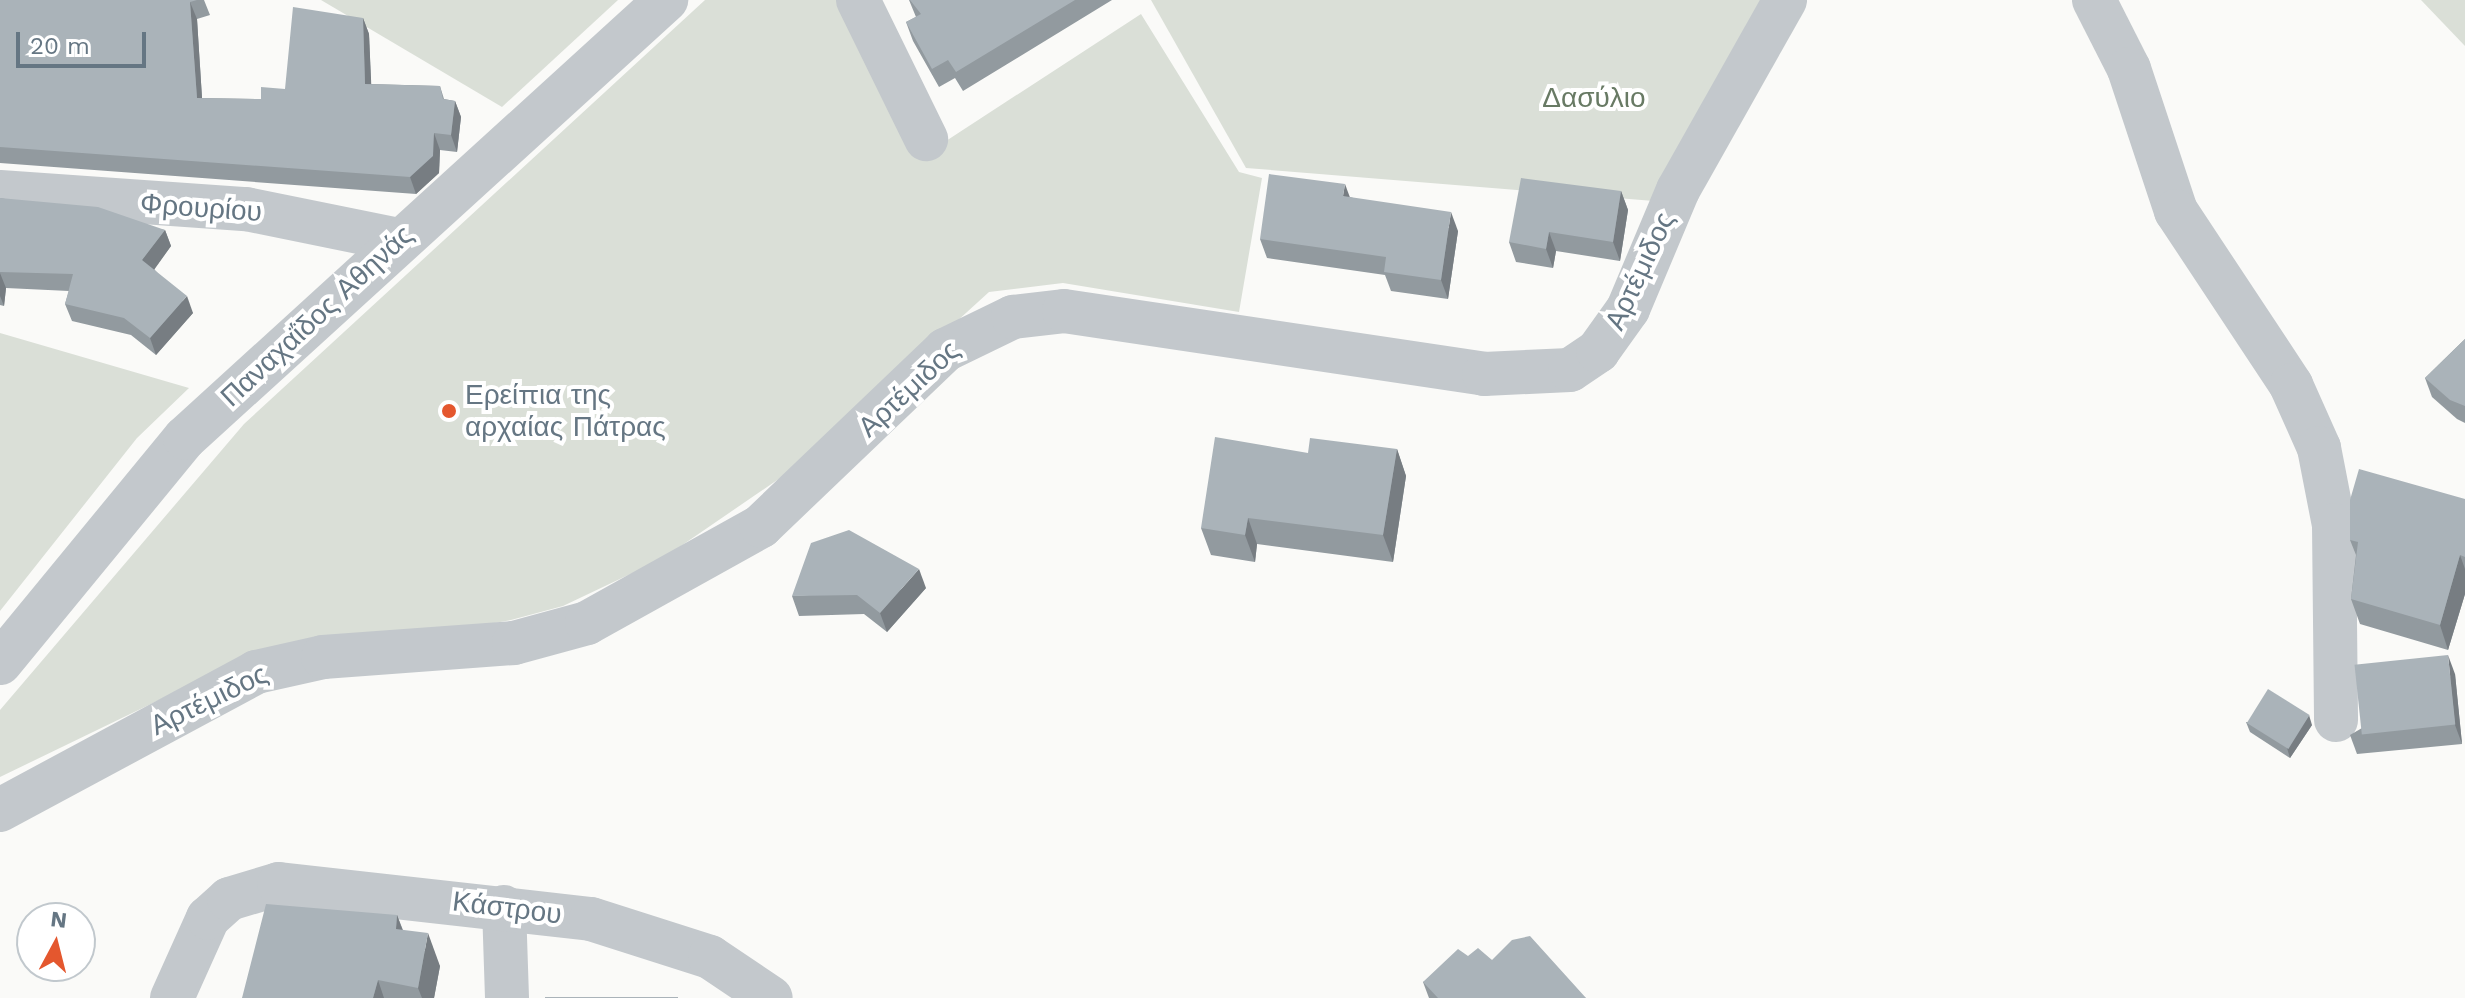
<!DOCTYPE html>
<html>
<head>
<meta charset="utf-8">
<style>
  body { margin:0 }
  #map { position:relative; width:2465px; height:998px; overflow:hidden; background:#fafaf8; font-family:"Work Sans",sans-serif }
  div>[style] { position:absolute }
  [style*='--x'] { left:calc(var(--x)*1px); top:calc(var(--y)*1px); width:calc(var(--w)*1px); rotate:calc(var(--a)*1deg) }
  .green>* { inset:0; background:#dadfd7 }
  .minor>* { height:44px; margin:-22px; padding:0 22px; transform-origin:22px; border-radius:22px; background:#c3c8cc }
  .tertiary>* { height:44px; margin:-22px; padding:0 22px; transform-origin:22px; border-radius:22px; background:#c3c8cc }
  .wall>* { inset:0; background:#929a9f }
  .shaded-wall>* { inset:0; background:#777d82 }
  .building>* { inset:0; background:#aab3b9; transform-origin:0 0 }
  .dots>* { width:22px; height:22px; translate:-50% -50%; box-sizing:border-box; border:4px solid #fff; border-radius:50% }
  span { translate:-50% -50%; white-space:nowrap; text-align:center; line-height:1.15; -webkit-text-stroke:8px #fff; paint-order:stroke }
  .park-label { font-size:28px; color:#687a64 }
  .street-label { font-size:28px; color:#657683 }
  .poi-label { font-size:28px; color:#657683 }
  .left { translate:0 -50%; text-align:left }
  .north { position:absolute; left:16px; top:902px; width:80px; height:80px; box-sizing:border-box; background:#fff; border:2px solid #c1c8cd; border-radius:50%; rotate:7deg; font-size:22px; font-weight:700; line-height:32px; text-align:center; color:#657683 }
  .north::after { content:''; display:block; margin:auto; width:28px; height:36px; background:#e4572e; clip-path:polygon(50% 0,100% 100%,50% 72%,0 100%) }
  .scale { position:absolute; left:16px; top:32px; width:130px; height:36px; box-sizing:border-box; border:4px solid #657683; border-top:0; padding-left:10px; font-size:24px; line-height:28px; white-space:nowrap; color:#657683; -webkit-text-stroke:6px #fff; paint-order:stroke }
</style>
</head>
<body>
<div id="map">
  <div class="green">
    <div style="clip-path:polygon(321px 0,618px 0,502px 107px)"></div>
    <div style="clip-path:polygon(705px 0,840px 0,923px 156px,1141px 14px,1239px 172px,1262px 178px,1239px 312px,1063px 283px,989px 292px,799px 465px,662px 559px,563px 606px,511px 620px,217px 672px,0 777px,0 710px,244px 424px)"></div>
    <div style="clip-path:polygon(1151px 0,1763px 0,1654px 201px,1246px 168px)"></div>
    <div style="clip-path:polygon(2421px 0,2465px 0,2465px 46px)"></div>
    <div style="clip-path:polygon(0 333px,189px 388px,137px 438px,0 611px)"></div>
  </div>
  <div class="minor">
    <div style="--x:858;--y:0;--w:155;--a:63.9"></div>
    <div style="--x:2094;--y:0;--w:77;--a:63.1"></div>
    <div style="--x:2129;--y:69;--w:150;--a:71.7"></div>
    <div style="--x:2176;--y:211;--w:209;--a:56.5"></div>
    <div style="--x:2291;--y:385;--w:69;--a:66"></div>
    <div style="--x:2319;--y:448;--w:78;--a:79"></div>
    <div style="--x:2334;--y:525;--w:195;--a:89.4"></div>
    <div style="--x:0;--y:192;--w:247;--a:4"></div>
    <div style="--x:246;--y:209;--w:156;--a:11.5"></div>
    <div style="--x:0;--y:810;--w:291;--a:-28.3"></div>
    <div style="--x:256;--y:672;--w:69;--a:-12.6"></div>
    <div style="--x:323;--y:657;--w:192;--a:-4.2"></div>
    <div style="--x:514;--y:643;--w:76;--a:-15.3"></div>
    <div style="--x:587;--y:623;--w:199;--a:-29.1"></div>
    <div style="--x:761;--y:526;--w:255;--a:-43.7"></div>
    <div style="--x:945;--y:350;--w:76;--a:-25.9"></div>
    <div style="--x:1013;--y:317;--w:51;--a:-6.7"></div>
    <div style="--x:1064;--y:311;--w:425;--a:8.5"></div>
    <div style="--x:1484;--y:374;--w:86;--a:-2.7"></div>
    <div style="--x:1570;--y:370;--w:34;--a:-34"></div>
    <div style="--x:1598;--y:351;--w:52;--a:-54.5"></div>
    <div style="--x:1628;--y:309;--w:129;--a:-67.2"></div>
    <div style="--x:1678;--y:190;--w:218;--a:-60.6"></div>
    <div style="--x:504;--y:907;--w:91;--a:88.1"></div>
    <div style="--x:172;--y:998;--w:88;--a:-65.8"></div>
    <div style="--x:208;--y:918;--w:28;--a:-42"></div>
    <div style="--x:229;--y:899;--w:52;--a:-16.7"></div>
    <div style="--x:279;--y:884;--w:314;--a:6.4"></div>
    <div style="--x:591;--y:919;--w:125;--a:17.7"></div>
    <div style="--x:710;--y:957;--w:73;--a:33.9"></div>
  </div>
  <div class="tertiary">
    <div style="--x:0;--y:663;--w:291;--a:-50.6"></div>
    <div style="--x:185;--y:438;--w:651;--a:-42.32"></div>
  </div>
  <div class="wall">
    <div style="clip-path:polygon(0 0,204px 0,210px 15px,197px 19px,202px 98px,261px 99px,285px 89px,363px 18px,369px 34px,371px 84px,440px 86px,444px 99px,455px 101px,461px 117px,457px 152px,440px 150px,439px 173px,416px 194px,0 163px)"></div>
    <div style="clip-path:polygon(909px 0,1112px 0,963px 91px,955px 78px,939px 87px,913px 41px,906px 22px,916px 17px)"></div>
    <div style="clip-path:polygon(1621px 191px,1628px 210px,1620px 261px,1556px 251px,1553px 268px,1516px 262px,1509px 242px)"></div>
    <div style="clip-path:polygon(1350px 197px,1458px 231px,1448px 299px,1391px 291px,1385px 275px,1267px 258px,1260px 239px)"></div>
    <div style="clip-path:polygon(0 198px,165px 230px,171px 246px,154px 269px,193px 313px,156px 355px,131px 335px,72px 321px,65px 304px,69px 291px,6px 288px,4px 306px,0 305px)"></div>
    <div style="clip-path:polygon(2465px 339px,2465px 423px,2457px 419px,2432px 397px,2425px 378px)"></div>
    <div style="clip-path:polygon(1397px 449px,1406px 476px,1393px 562px,1257px 544px,1255px 562px,1211px 555px,1201px 528px,1308px 453px)"></div>
    <div style="clip-path:polygon(2465px 499px,2465px 594px,2448px 650px,2360px 624px,2351px 599px,2356px 555px,2350px 540px)"></div>
    <div style="clip-path:polygon(926px 588px,887px 632px,864px 614px,799px 616px,792px 596px)"></div>
    <div style="clip-path:polygon(2455px 674px,2462px 744px,2357px 754px,2350px 735px)"></div>
    <div style="clip-path:polygon(2246px 722px,2312px 725px,2290px 758px,2250px 732px)"></div>
    <div style="clip-path:polygon(397px 915px,403px 930px,440px 966px,434px 998px,242px 998px)"></div>
    <div style="clip-path:polygon(1468px 956px,1492px 960px,1586px 998px,1429px 998px,1423px 982px)"></div>
  </div>
  <div class="shaded-wall">
    <div style="clip-path:polygon(190px 2px,197px 19px,203px 114px,197px 98px)"></div>
    <div style="clip-path:polygon(363px 18px,369px 34px,372px 101px,365px 84px)"></div>
    <div style="clip-path:polygon(455px 101px,461px 117px,457px 152px,451px 135px)"></div>
    <div style="clip-path:polygon(434px 133px,440px 150px,439px 173px,416px 194px,410px 177px)"></div>
    <div style="clip-path:polygon(1345px 184px,1352px 203px,1343px 196px)"></div>
    <div style="clip-path:polygon(1621px 191px,1628px 210px,1620px 261px,1613px 242px)"></div>
    <div style="clip-path:polygon(1451px 212px,1458px 231px,1448px 299px,1441px 280px)"></div>
    <div style="clip-path:polygon(165px 230px,171px 246px,149px 277px,142px 260px)"></div>
    <div style="clip-path:polygon(1549px 232px,1556px 251px,1553px 268px,1546px 249px)"></div>
    <div style="clip-path:polygon(0 273px,6px 288px,4px 306px,0 296px)"></div>
    <div style="clip-path:polygon(187px 296px,193px 313px,156px 355px,150px 338px)"></div>
    <div style="clip-path:polygon(1397px 449px,1406px 476px,1393px 562px,1383px 535px)"></div>
    <div style="clip-path:polygon(1248px 518px,1257px 544px,1255px 562px,1245px 535px)"></div>
    <div style="clip-path:polygon(2460px 555px,2465px 569px,2465px 594px,2448px 650px,2440px 625px)"></div>
    <div style="clip-path:polygon(919px 569px,926px 588px,887px 632px,880px 613px)"></div>
    <div style="clip-path:polygon(2448px 655px,2455px 674px,2462px 744px,2455px 725px)"></div>
    <div style="clip-path:polygon(2309px 715px,2312px 725px,2290px 758px,2287px 748px)"></div>
    <div style="clip-path:polygon(397px 915px,409px 948px,396px 929px)"></div>
    <div style="clip-path:polygon(428px 933px,440px 966px,434px 998px,422px 998px,418px 988px)"></div>
    <div style="clip-path:polygon(378px 980px,384px 998px,373px 998px)"></div>
  </div>
  <div class="building">
    <div style="clip-path:polygon(0 0,197px 0,190px 2px,197px 98px,261px 99px,261px 87px,285px 89px,293px 7px,363px 18px,365px 84px,440px 86px,443px 99px,455px 101px,451px 135px,434px 133px,433px 156px,410px 177px,0 147px)"></div>
    <div style="clip-path:polygon(910px 0,1075px 0,956px 72px,948px 60px,932px 69px,906px 22px,921px 14px)"></div>
    <div style="clip-path:polygon(1269px 174px,1345px 184px,1343px 196px,1451px 212px,1441px 280px,1384px 272px,1386px 257px,1260px 239px)"></div>
    <div style="clip-path:polygon(1521px 178px,1621px 191px,1613px 242px,1549px 232px,1546px 249px,1509px 242px)"></div>
    <div style="clip-path:polygon(0 198px,98px 207px,165px 230px,142px 260px,187px 296px,150px 338px,124px 318px,65px 304px,73px 274px,0 272px)"></div>
    <div style="clip-path:polygon(2465px 339px,2465px 406px,2450px 400px,2425px 378px)"></div>
    <div style="clip-path:polygon(1215px 437px,1308px 453px,1310px 438px,1397px 449px,1383px 535px,1248px 518px,1245px 535px,1201px 528px)"></div>
    <div style="clip-path:polygon(2359px 469px,2465px 499px,2465px 557px,2460px 555px,2440px 625px,2351px 599px,2358px 542px,2350px 540px,2350px 500px)"></div>
    <div style="clip-path:polygon(849px 530px,919px 569px,880px 613px,857px 595px,792px 596px,811px 543px)"></div>
    <div style="left:2448px;top:655px;width:70px;height:94px;rotate:84deg"></div>
    <div style="left:2268px;top:689px;width:49px;height:40px;rotate:32deg"></div>
    <div style="clip-path:polygon(266px 904px,397px 915px,396px 929px,428px 933px,418px 988px,378px 980px,373px 998px,242px 998px)"></div>
    <div style="clip-path:polygon(1530px 936px,1586px 998px,1438px 998px,1423px 982px,1458px 949px,1468px 956px,1478px 948px,1492px 960px,1512px 940px)"></div>
    <div style="left:545px;top:997px;width:133px;height:1px"></div>
  </div>
  <div class="dots">
    <div style="left:449px;top:411px;background:#e4572e"></div>
  </div>
  <div class="park-label">
    <span style="left:1594px;top:98px">Δασύλιο</span>
  </div>
  <div class="street-label">
    <span style="left:201px;top:208px;rotate:4deg">Φρουρίου</span>
    <span style="left:1640px;top:271px;rotate:-65deg">Αρτέμιδος</span>
    <span style="left:317px;top:316px;rotate:-43deg">Παναχαΐδος Αθηνάς</span>
    <span style="left:909px;top:389px;rotate:-43deg">Αρτέμιδος</span>
    <span style="left:209px;top:700px;rotate:-26deg">Αρτέμιδος</span>
    <span style="left:507px;top:908px;rotate:7deg">Κάστρου</span>
  </div>
  <div class="poi-label">
    <span class="left" style="left:465px;top:411px">Ερείπια της<br>αρχαίας Πάτρας</span>
  </div>
  <div class="north">N</div>
  <div class="scale">20 m</div>
</div>
</body>
</html>
